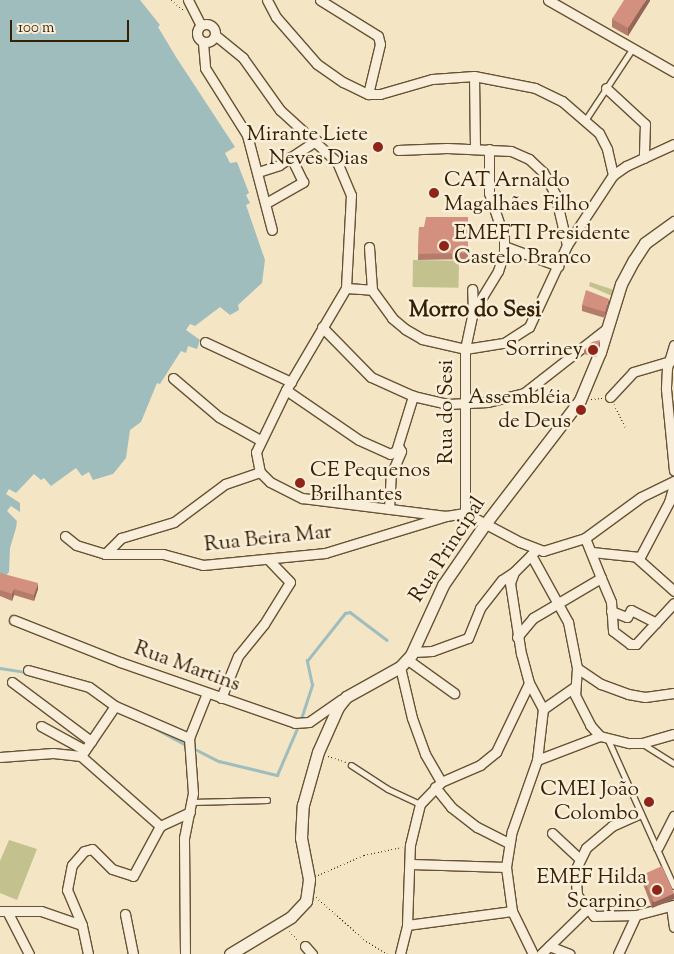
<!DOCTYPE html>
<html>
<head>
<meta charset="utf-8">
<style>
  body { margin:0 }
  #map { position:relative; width:674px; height:954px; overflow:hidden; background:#f4e5c5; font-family:"Sorts Mill Goudy",serif }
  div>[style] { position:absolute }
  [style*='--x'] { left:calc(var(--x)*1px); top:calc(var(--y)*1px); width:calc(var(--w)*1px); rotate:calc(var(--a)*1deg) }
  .green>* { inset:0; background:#c3c28f; transform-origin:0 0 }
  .water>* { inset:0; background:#a0bdbe }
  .stream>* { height:2.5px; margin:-1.25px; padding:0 1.25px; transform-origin:1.25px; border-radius:1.25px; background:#a0bdbe }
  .path>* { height:1px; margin-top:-0.5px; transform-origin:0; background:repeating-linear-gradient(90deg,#372104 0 1px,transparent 0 3.5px) }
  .roads { filter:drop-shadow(1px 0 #665234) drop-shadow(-1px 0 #665234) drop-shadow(0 1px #665234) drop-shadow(0 -1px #665234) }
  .service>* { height:4.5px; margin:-2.25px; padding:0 2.25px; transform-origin:2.25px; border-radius:2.25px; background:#f8eed9 }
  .minor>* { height:9px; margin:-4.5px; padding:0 4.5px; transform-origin:4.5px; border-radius:4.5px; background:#f8eed9 }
  .minor>.ring { margin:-4.5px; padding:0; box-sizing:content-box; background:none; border:9px solid #f8eed9; border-radius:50% }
  .tertiary>* { height:11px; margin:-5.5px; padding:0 5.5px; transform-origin:5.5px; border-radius:5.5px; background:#f8eed9 }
  .wall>* { inset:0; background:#b57c6c }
  .shaded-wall>* { inset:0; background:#946558 }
  .building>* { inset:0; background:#d3907e; transform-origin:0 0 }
  .dots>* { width:14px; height:14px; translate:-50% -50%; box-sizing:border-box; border:2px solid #f8eed9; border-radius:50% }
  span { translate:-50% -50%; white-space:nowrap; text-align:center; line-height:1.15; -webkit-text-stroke:5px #f8eed9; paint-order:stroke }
  .poi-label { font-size:21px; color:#372104 }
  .right { translate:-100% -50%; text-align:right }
  .left { translate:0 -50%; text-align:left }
  .street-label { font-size:21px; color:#372104 }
  .neighbourhood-label { font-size:22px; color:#372104; font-weight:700 }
  .scale { position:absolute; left:10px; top:20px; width:119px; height:22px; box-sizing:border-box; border:2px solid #372104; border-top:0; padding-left:6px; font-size:15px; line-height:18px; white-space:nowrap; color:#372104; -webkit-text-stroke:4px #f8eed9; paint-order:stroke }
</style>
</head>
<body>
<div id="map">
  <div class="green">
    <div style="left:413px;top:260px;width:46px;height:27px;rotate:1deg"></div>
    <div style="clip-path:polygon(590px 282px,614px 290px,612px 296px,589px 286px)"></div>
    <div style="clip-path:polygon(9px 840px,37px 849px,17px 900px,0 893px,0 861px)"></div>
  </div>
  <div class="water">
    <div style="clip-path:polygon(0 0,140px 0,160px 25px,158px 27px,176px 57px,235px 147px,225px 153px,230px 163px,237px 162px,249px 193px,246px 195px,250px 203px,246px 205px,265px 260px,262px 283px,238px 305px,239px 310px,230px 315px,220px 307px,195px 326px,190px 324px,186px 330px,200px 340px,197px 349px,188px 346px,186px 353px,181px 351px,160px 384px,157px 383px,141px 422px,130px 430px,126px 458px,113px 474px,93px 480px,89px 472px,82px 476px,76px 468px,51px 486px,44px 478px,41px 480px,34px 474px,16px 493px,9px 489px,6px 494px,20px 503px,20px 512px,11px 506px,7px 511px,17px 521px,16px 528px,10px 548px,9px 572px,4px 578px,0 594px)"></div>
  </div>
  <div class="stream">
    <div style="--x:0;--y:668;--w:26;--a:9"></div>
    <div style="--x:301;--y:719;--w:36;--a:-72"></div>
    <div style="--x:312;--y:685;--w:25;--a:-102"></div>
    <div style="--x:307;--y:661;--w:61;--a:-51.6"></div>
    <div style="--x:345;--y:613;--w:5;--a:-11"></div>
    <div style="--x:350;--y:612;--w:46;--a:37.1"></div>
    <div style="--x:151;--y:726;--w:42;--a:28.4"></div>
    <div style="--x:193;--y:748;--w:29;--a:27"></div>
    <div style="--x:219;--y:761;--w:60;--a:13.6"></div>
    <div style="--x:277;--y:775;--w:56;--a:-66.7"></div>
  </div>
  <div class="path">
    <div style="--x:171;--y:0;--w:16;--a:38"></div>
    <div style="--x:591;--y:399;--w:11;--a:-5"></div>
    <div style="--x:614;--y:404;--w:28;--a:64"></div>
    <div style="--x:328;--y:756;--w:19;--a:18"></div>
    <div style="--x:318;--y:875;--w:50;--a:-23.5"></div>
    <div style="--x:364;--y:855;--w:39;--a:-12"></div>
    <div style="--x:316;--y:897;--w:67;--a:41.3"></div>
    <div style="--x:366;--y:941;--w:26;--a:31"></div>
    <div style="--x:289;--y:931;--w:14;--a:45"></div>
  </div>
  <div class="roads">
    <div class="service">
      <div style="--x:586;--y:119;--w:85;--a:-56.5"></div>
      <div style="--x:608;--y:739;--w:161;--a:65.8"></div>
      <div style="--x:643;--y:744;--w:36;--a:32"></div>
      <div style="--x:351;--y:765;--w:44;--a:33"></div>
      <div style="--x:388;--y:789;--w:35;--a:25"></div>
      <div style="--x:192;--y:802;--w:75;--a:-1.5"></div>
    </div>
    <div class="minor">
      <div style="--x:188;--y:0;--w:28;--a:63"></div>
      <div style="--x:267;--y:0;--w:19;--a:62"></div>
      <div style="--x:276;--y:17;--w:62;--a:48.9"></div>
      <div style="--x:317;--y:64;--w:32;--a:35"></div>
      <div style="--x:343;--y:82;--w:28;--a:26"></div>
      <div style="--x:368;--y:94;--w:12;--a:0"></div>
      <div style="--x:380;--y:94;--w:54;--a:-16.1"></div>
      <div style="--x:432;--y:79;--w:42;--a:-4.1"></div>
      <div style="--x:474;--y:76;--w:62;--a:11.1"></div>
      <div style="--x:535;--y:88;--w:30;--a:26"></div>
      <div style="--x:562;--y:101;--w:49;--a:40.9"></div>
      <div style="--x:599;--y:133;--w:18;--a:63"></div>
      <div style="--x:607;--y:149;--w:27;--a:77"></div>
      <div style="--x:320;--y:0;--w:68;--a:31.8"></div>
      <div style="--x:378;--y:36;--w:8;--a:76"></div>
      <div style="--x:380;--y:44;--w:51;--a:103.5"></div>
      <div style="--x:548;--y:0;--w:145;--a:29.7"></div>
      <div class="ring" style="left:197px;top:24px;width:9px;height:9px"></div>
      <div style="--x:215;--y:35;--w:36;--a:39"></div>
      <div style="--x:243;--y:58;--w:64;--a:54.6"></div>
      <div style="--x:280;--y:110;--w:77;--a:42.4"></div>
      <div style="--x:337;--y:162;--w:36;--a:67"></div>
      <div style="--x:351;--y:195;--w:93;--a:93.1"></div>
      <div style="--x:346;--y:288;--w:118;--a:120.5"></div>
      <div style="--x:286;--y:390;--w:69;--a:115.8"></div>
      <div style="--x:256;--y:452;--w:20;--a:79"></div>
      <div style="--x:260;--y:472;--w:14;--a:45"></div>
      <div style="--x:270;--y:482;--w:36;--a:27"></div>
      <div style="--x:302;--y:498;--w:145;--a:7.1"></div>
      <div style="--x:446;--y:516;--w:19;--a:-9"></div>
      <div style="--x:465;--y:513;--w:62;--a:27.8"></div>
      <div style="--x:520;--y:542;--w:25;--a:21"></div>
      <div style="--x:543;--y:551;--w:44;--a:-17.2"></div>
      <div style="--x:585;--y:538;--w:69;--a:-36.2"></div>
      <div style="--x:641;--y:497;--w:37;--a:-26"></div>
      <div style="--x:203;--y:43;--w:25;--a:85"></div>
      <div style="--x:205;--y:68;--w:79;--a:57.9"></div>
      <div style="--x:247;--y:135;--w:98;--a:75.3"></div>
      <div style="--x:474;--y:76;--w:72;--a:89.2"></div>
      <div style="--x:606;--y:88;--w:53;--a:42.7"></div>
      <div style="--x:645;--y:124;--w:34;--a:92"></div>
      <div style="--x:398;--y:150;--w:49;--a:-2.3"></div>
      <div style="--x:447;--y:148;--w:64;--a:2.7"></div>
      <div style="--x:511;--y:151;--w:20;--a:24"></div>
      <div style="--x:529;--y:159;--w:19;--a:43"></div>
      <div style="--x:543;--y:172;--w:25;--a:61"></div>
      <div style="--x:555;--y:194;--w:52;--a:76.8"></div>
      <div style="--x:258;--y:172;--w:22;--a:-18"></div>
      <div style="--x:279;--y:165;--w:45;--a:-33.3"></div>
      <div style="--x:266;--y:203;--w:43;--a:-29.6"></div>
      <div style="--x:303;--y:182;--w:28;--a:-116"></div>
      <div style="--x:504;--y:246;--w:58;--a:20.3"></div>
      <div style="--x:369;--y:247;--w:43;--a:86"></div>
      <div style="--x:372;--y:290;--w:34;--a:54"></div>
      <div style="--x:392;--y:318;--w:17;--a:40"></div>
      <div style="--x:405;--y:329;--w:20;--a:30"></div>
      <div style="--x:422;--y:339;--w:44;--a:13.1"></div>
      <div style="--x:465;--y:349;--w:39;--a:-9"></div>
      <div style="--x:504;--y:343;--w:30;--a:-33"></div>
      <div style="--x:529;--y:327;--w:90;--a:-65.1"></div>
      <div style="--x:567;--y:245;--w:84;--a:-56.7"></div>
      <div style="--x:613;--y:175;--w:16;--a:-35"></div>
      <div style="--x:626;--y:166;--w:53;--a:-24.6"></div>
      <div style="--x:346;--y:288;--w:26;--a:4"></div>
      <div style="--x:473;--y:312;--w:48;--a:-58.6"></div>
      <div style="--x:498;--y:271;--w:19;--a:-72"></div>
      <div style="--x:504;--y:253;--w:15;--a:-90"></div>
      <div style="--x:504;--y:238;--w:47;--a:-108.4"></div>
      <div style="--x:489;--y:193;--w:44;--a:-90"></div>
      <div style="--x:322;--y:327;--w:70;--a:45.6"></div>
      <div style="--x:371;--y:377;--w:46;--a:24.3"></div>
      <div style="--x:413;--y:396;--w:36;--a:13"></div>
      <div style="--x:448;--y:404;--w:40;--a:-2.9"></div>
      <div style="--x:488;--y:402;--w:37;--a:-14"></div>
      <div style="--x:524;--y:393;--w:104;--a:-38"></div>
      <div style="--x:205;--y:342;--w:95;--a:24.9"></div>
      <div style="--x:674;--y:345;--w:24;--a:107"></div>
      <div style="--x:667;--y:368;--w:21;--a:93"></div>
      <div style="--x:666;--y:389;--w:82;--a:84.4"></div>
      <div style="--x:173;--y:378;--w:60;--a:40.3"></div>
      <div style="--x:219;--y:417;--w:47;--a:29.3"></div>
      <div style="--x:286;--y:390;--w:88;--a:34.4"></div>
      <div style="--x:359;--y:440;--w:34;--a:24"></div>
      <div style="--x:390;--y:454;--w:7;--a:-27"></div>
      <div style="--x:396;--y:451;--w:58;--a:-72.8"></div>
      <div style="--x:610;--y:397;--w:34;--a:-47"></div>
      <div style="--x:633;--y:372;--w:43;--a:-16.3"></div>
      <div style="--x:389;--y:509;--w:34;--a:-87"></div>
      <div style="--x:391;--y:475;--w:26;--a:-67"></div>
      <div style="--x:401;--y:451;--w:6;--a:-121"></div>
      <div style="--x:465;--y:513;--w:164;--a:-90"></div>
      <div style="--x:465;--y:349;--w:38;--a:-78"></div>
      <div style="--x:473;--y:312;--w:23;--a:-92"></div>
      <div style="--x:65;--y:536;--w:14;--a:39"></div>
      <div style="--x:76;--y:545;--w:30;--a:17"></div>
      <div style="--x:105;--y:554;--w:58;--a:0"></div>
      <div style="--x:163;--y:554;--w:41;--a:15.4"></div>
      <div style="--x:203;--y:565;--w:123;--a:-5.6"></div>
      <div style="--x:325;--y:553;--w:127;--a:-17"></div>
      <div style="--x:585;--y:538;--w:43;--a:68.2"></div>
      <div style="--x:592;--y:552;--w:48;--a:5.9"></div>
      <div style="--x:640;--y:557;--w:62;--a:-62.2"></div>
      <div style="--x:669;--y:502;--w:19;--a:-74"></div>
      <div style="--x:105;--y:554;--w:23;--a:-45"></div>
      <div style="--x:121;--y:538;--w:55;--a:-16.8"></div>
      <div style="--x:174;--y:522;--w:64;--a:-36.7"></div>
      <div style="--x:225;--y:484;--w:37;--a:-19"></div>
      <div style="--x:531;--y:555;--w:77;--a:61.1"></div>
      <div style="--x:568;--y:622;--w:47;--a:78.9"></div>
      <div style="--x:577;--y:668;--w:27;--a:94"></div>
      <div style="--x:575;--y:695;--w:34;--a:63"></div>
      <div style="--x:590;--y:725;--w:15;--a:48"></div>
      <div style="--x:600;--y:736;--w:30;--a:14"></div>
      <div style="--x:629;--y:743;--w:13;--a:0"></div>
      <div style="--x:642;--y:743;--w:33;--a:-16"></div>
      <div style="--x:637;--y:558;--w:50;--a:41.7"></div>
      <div style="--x:611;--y:611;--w:17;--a:21"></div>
      <div style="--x:627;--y:617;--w:8;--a:-60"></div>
      <div style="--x:631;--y:610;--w:28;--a:27"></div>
      <div style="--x:14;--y:620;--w:114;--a:21.6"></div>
      <div style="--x:120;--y:662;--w:185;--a:19.2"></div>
      <div style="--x:295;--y:723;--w:14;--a:-4"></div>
      <div style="--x:309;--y:722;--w:39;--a:-35"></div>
      <div style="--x:517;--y:637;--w:25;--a:-50"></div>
      <div style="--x:533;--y:618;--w:79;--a:-30.5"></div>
      <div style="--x:601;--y:578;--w:26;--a:67"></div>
      <div style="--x:611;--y:602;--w:29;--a:86"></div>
      <div style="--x:613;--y:631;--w:21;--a:37"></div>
      <div style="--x:630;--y:644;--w:6;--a:0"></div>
      <div style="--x:636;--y:644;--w:56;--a:-47.2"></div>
      <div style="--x:413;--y:652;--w:19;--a:-3"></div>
      <div style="--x:432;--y:651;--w:38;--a:-20"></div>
      <div style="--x:468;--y:638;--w:32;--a:-68"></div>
      <div style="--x:480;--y:608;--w:36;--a:-52"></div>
      <div style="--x:502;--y:580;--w:14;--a:-34"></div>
      <div style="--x:408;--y:660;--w:57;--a:35.7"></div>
      <div style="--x:400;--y:667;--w:52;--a:76.8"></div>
      <div style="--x:412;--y:718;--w:38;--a:70"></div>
      <div style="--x:425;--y:754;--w:32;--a:60"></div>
      <div style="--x:577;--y:668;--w:29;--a:34"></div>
      <div style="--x:601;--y:684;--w:29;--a:20"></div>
      <div style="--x:628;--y:694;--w:17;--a:10"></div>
      <div style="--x:645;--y:697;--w:29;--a:-8"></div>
      <div style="--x:28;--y:670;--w:63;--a:15.6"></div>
      <div style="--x:89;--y:687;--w:32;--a:36"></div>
      <div style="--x:115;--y:706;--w:81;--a:23.4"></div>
      <div style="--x:12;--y:682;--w:99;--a:36.8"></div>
      <div style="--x:221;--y:698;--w:45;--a:-68"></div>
      <div style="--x:238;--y:656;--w:41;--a:-50.9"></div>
      <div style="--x:264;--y:624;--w:49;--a:-58.2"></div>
      <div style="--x:290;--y:582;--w:30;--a:-134"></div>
      <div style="--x:543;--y:709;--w:39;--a:-35"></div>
      <div style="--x:41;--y:726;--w:50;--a:28.6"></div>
      <div style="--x:81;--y:756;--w:60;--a:-55.8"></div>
      <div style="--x:0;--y:757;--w:53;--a:-4.3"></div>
      <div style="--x:53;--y:753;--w:28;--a:6"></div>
      <div style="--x:81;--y:756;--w:106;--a:41.5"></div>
      <div style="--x:537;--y:760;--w:67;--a:-20.9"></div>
      <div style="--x:435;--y:787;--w:26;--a:51"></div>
      <div style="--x:451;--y:807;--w:33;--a:38"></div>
      <div style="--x:477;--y:827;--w:36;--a:27"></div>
      <div style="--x:639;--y:814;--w:30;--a:156"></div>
      <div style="--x:612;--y:826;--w:34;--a:140"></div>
      <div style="--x:586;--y:848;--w:25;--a:116"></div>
      <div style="--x:575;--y:871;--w:24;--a:85"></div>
      <div style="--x:577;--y:895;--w:27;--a:51"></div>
      <div style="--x:594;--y:916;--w:42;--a:-1.4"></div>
      <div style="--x:636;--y:915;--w:39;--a:-15"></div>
      <div style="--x:552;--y:833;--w:37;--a:43"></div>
      <div style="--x:658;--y:847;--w:35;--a:-63"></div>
      <div style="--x:411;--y:864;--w:95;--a:1.8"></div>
      <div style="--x:671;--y:906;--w:21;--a:82"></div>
      <div style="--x:0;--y:911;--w:41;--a:0"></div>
      <div style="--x:41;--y:911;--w:43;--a:18.9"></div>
      <div style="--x:7;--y:911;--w:48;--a:62.9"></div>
      <div style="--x:125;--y:914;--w:41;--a:78.7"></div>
      <div style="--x:407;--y:925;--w:106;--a:-7.6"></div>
      <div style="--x:305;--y:946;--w:11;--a:49"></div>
      <div style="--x:549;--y:946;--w:22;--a:21"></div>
      <div style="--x:88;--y:954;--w:30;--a:-102"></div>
      <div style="--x:82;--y:925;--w:38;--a:-113"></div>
      <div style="--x:67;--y:890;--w:25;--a:-79"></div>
      <div style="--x:72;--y:865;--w:18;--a:-49"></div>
      <div style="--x:84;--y:851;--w:8;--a:-14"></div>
      <div style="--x:92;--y:849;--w:28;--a:45"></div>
      <div style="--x:112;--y:869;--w:22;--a:18"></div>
      <div style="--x:133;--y:876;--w:57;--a:-61.6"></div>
      <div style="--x:160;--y:826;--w:33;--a:-25"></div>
      <div style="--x:185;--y:954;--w:116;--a:-90.5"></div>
      <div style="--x:184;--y:838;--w:46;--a:-78.7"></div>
      <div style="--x:193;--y:793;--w:55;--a:-94.2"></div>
      <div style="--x:189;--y:738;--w:48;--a:-68.2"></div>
      <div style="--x:400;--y:954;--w:30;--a:-76"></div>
      <div style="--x:407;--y:925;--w:80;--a:-87.9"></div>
      <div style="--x:410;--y:845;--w:42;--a:-76.3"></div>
      <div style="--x:420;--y:804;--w:30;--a:-46"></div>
      <div style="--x:441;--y:782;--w:43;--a:-23.6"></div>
      <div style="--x:480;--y:765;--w:21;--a:-39"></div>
      <div style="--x:496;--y:752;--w:76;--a:-64.4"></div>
      <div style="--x:533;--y:954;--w:48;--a:-116"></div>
      <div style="--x:512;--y:911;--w:44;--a:-97.8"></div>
      <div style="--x:506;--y:867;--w:36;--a:-81"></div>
      <div style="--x:512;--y:831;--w:75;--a:-70.6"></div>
      <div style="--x:537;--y:760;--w:51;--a:-83.3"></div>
      <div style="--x:543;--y:709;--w:30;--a:-118"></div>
      <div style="--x:529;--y:683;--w:30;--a:-105"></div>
      <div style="--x:521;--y:654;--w:72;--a:-98.8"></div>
      <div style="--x:510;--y:583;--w:12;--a:-70"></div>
      <div style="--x:514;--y:572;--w:31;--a:-45"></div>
      <div style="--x:541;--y:954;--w:63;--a:-44.4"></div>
      <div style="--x:618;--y:954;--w:43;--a:-65.2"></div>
    </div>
    <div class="tertiary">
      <div style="--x:230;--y:954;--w:71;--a:-31.2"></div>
      <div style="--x:291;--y:917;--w:22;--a:-47"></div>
      <div style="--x:306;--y:901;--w:22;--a:-82"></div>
      <div style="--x:309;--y:879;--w:42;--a:-101"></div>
      <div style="--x:301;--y:838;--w:33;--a:-87"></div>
      <div style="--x:303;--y:805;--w:55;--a:-74.2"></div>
      <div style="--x:318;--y:752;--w:49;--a:-66"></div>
      <div style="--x:338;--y:707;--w:13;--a:-51"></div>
      <div style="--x:346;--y:697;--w:62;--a:-29.1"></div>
      <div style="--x:400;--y:667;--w:16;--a:-47"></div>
      <div style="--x:411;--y:655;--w:77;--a:-65.4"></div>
      <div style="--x:443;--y:585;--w:74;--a:-55.5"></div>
      <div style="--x:485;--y:524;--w:156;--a:-52.5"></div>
      <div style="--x:580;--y:400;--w:52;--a:-67.4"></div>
      <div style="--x:600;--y:352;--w:71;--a:-72.8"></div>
      <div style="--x:621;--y:284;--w:27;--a:-62"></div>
      <div style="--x:634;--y:260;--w:20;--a:-57"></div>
      <div style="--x:645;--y:243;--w:36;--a:-36"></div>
    </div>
  </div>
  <div class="wall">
    <div style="clip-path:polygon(650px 0,628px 36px,612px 27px,612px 19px)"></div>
    <div style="clip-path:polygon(468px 217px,468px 259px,418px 260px,419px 227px,424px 227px)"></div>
    <div style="clip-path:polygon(582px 305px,609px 305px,605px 318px,582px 311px)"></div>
    <div style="clip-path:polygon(600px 345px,596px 357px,584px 354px,584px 350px)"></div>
    <div style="clip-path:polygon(0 573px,38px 589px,34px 601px,14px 595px,12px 601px,0 596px)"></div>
    <div style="clip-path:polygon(642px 875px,674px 899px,652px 908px,642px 881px)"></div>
  </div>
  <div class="shaded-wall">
    <div style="clip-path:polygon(646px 0,650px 0,650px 1px,628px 36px,628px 28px)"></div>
    <div style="clip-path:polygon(609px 299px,609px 305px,605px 318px,605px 312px)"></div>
    <div style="clip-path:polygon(600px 340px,600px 345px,596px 357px,596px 353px)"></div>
    <div style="clip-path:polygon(38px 583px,38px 589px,34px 601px,34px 595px)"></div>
    <div style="clip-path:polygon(14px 589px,14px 595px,12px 601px,12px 594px)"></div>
    <div style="clip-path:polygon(674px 893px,674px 899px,652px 908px,652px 902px)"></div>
  </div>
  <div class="building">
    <div style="clip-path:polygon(624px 0,646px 0,628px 28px,612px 19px)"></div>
    <div style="clip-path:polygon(426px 217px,468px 217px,468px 253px,418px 254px,419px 227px,424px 227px)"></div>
    <div style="clip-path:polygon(586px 290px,609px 299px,605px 312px,582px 305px)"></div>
    <div style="clip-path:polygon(600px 340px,596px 353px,584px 350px,592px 342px)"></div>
    <div style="clip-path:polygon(0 573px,38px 583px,34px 595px,14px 589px,12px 594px,0 590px)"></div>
    <div style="left:662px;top:866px;width:30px;height:22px;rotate:66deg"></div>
  </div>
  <div class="dots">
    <div style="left:378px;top:147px;background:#8f2418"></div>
    <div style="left:434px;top:193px;background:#8f2418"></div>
    <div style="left:444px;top:246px;background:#8f2418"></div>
    <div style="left:593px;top:350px;background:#8f2418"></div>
    <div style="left:581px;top:410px;background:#8f2418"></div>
    <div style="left:300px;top:483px;background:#8f2418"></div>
    <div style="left:649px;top:802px;background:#8f2418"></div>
    <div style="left:657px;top:890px;background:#8f2418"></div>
  </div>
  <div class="poi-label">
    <span class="right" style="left:368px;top:147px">Mirante Liete<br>Neves Dias</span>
    <span class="left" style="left:444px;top:193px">CAT Arnaldo<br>Magalhães Filho</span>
    <span class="left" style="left:454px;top:246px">EMEFTI Presidente<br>Castelo Branco</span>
    <span class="right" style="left:583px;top:350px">Sorriney</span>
    <span class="right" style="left:571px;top:410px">Assembléia<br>de Deus</span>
    <span class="left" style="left:310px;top:483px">CE Pequenos<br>Brilhantes</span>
    <span class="right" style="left:639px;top:802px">CMEI João<br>Colombo</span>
    <span class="right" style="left:647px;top:890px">EMEF Hilda<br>Scarpino</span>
  </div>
  <div class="street-label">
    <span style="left:447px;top:412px;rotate:-90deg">Rua do Sesi</span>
    <span style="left:268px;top:539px;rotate:-6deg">Rua Beira Mar</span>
    <span style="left:448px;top:550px;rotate:-57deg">Rua Principal</span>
    <span style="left:187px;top:667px;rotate:20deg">Rua Martins</span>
  </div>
  <div class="neighbourhood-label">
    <span style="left:475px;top:312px">Morro do Sesi</span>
  </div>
  <div class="scale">100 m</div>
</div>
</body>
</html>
